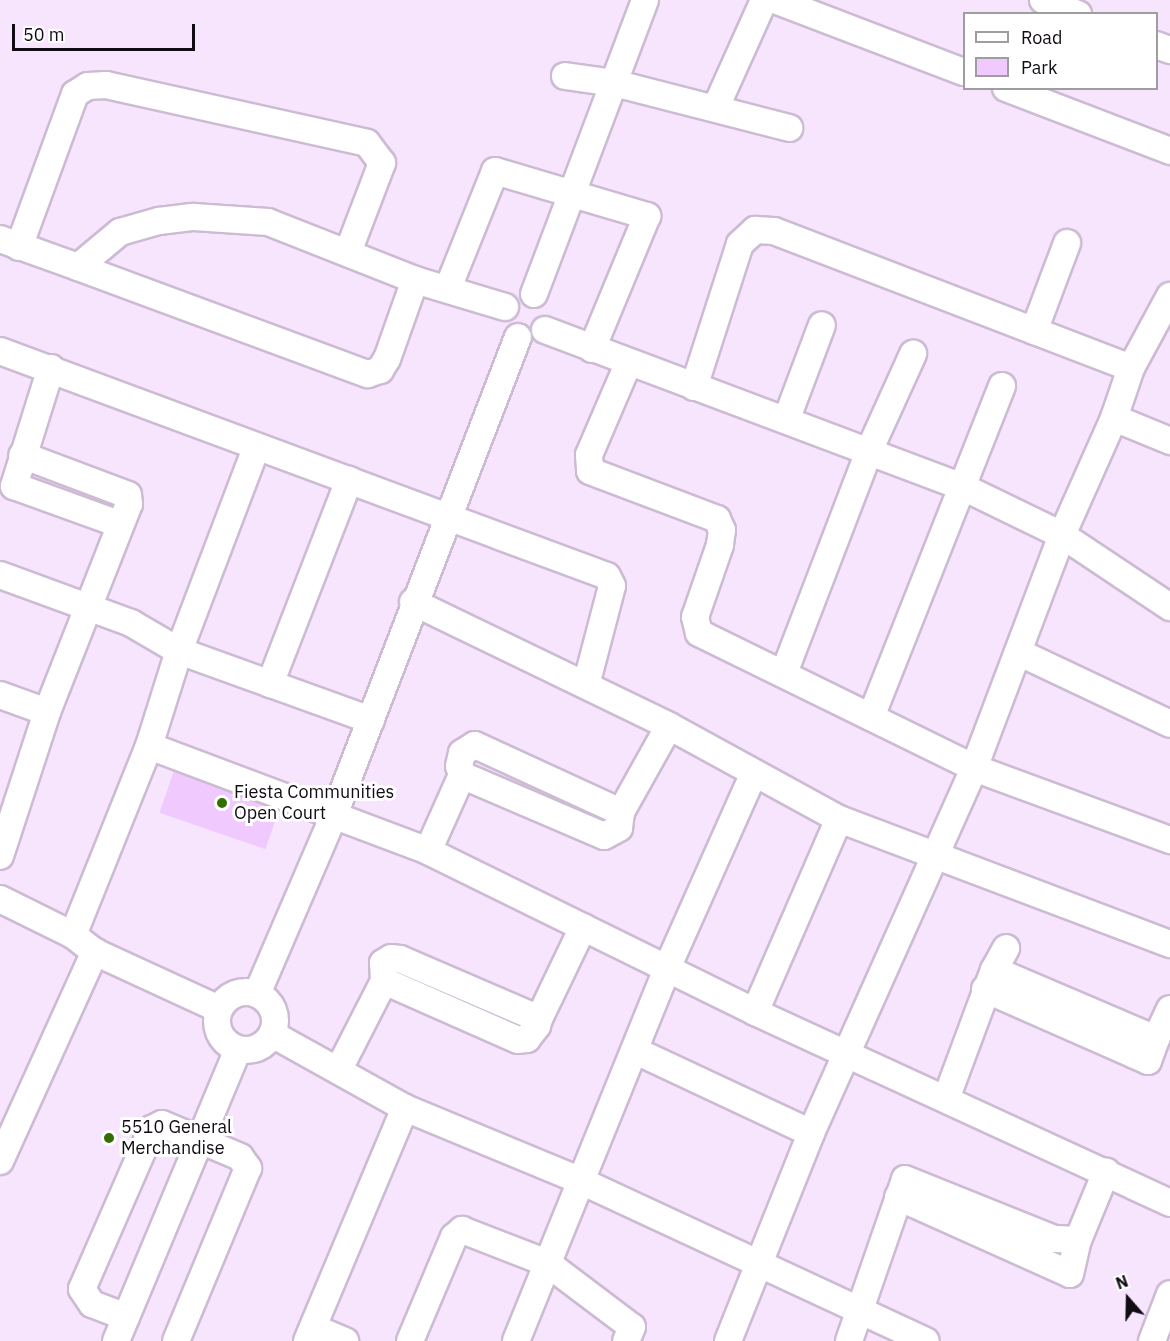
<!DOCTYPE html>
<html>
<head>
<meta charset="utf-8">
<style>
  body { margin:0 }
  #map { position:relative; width:1170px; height:1341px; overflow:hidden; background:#f7e5fe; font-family:"IBM Plex Sans",sans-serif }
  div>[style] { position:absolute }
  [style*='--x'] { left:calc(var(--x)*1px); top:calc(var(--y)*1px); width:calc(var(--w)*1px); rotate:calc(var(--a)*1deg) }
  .green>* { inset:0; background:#f0c9fe; transform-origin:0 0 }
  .roads { filter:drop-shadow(2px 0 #ccbbd3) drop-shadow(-2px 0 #ccbbd3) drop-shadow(0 2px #ccbbd3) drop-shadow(0 -2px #ccbbd3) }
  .minor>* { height:26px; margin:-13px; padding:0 13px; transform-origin:13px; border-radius:13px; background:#fff }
  .minor>.ring { margin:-13px; padding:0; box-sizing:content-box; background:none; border:26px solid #fff; border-radius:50% }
  .dots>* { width:16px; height:16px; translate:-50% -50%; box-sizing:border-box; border:3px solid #fff; border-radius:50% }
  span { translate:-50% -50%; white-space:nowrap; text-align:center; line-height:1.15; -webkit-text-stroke:6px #fff; paint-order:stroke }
  .poi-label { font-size:18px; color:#110b13 }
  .left { translate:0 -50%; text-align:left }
  .legend { position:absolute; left:963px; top:12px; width:195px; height:78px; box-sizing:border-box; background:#fff; border:2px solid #a09da1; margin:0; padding:8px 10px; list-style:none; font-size:18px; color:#110b13 }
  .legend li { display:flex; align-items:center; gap:12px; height:30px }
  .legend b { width:30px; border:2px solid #a09da1 }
  .north { position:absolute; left:1098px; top:1269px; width:60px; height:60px; -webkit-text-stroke:4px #fff; paint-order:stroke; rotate:340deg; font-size:16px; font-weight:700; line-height:24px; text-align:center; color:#110b13 }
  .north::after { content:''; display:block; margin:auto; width:21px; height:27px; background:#110b13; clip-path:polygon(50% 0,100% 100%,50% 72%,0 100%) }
  .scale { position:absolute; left:12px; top:24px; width:183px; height:27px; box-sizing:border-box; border:3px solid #110b13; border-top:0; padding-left:8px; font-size:18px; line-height:21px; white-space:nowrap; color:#110b13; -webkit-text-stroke:4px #fff; paint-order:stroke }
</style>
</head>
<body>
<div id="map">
  <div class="green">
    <div style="left:179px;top:756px;width:112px;height:60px;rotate:19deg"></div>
  </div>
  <div class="roads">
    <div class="minor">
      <div style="--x:775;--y:0;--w:202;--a:20.9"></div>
      <div style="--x:1043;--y:0;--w:38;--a:22"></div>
      <div style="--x:1156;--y:45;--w:15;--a:20"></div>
      <div style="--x:565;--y:76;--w:49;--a:8.1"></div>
      <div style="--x:614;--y:83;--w:181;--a:14.4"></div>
      <div style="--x:1006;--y:88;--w:176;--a:21"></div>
      <div style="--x:716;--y:107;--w:117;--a:-65.8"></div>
      <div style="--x:0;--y:239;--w:83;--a:19.7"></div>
      <div style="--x:78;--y:267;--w:55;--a:-39.8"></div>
      <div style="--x:120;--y:232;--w:41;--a:-15.8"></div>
      <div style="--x:159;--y:221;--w:35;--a:-7"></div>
      <div style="--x:194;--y:217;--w:74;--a:3.9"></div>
      <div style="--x:268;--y:222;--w:158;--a:21.5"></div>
      <div style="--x:415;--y:280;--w:94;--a:16.7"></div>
      <div style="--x:19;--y:247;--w:163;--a:-69.9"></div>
      <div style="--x:75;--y:94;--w:15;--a:-32"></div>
      <div style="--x:88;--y:86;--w:18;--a:-3"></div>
      <div style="--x:106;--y:85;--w:267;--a:12.5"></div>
      <div style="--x:367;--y:143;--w:25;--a:53"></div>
      <div style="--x:382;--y:163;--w:95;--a:110.9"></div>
      <div style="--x:78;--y:267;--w:309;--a:20.3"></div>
      <div style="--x:368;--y:374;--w:13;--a:-18"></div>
      <div style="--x:380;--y:370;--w:13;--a:-58"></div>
      <div style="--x:387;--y:359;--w:84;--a:-70.5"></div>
      <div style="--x:448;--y:288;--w:126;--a:-68.1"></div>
      <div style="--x:495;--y:171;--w:159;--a:16.5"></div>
      <div style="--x:647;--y:216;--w:144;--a:112.5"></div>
      <div style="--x:534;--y:294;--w:314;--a:-69.3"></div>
      <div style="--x:545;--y:330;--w:447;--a:20.6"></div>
      <div style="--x:963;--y:487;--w:110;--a:25.9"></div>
      <div style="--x:1062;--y:535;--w:130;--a:33.7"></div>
      <div style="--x:1034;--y:331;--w:94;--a:-69.4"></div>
      <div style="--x:0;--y:351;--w:647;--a:20.34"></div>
      <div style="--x:607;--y:576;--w:11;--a:63"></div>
      <div style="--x:612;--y:586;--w:102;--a:104.7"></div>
      <div style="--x:628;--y:364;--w:99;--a:113.2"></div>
      <div style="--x:589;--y:455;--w:16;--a:86"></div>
      <div style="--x:590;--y:471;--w:136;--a:20.7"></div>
      <div style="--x:717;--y:519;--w:12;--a:66"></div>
      <div style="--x:722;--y:530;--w:15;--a:98"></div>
      <div style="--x:720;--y:545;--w:76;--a:109.1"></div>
      <div style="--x:695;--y:617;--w:16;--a:76"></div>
      <div style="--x:699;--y:633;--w:306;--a:26.1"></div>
      <div style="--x:974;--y:768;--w:209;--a:20.2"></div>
      <div style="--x:51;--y:368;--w:124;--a:107.4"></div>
      <div style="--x:14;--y:486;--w:112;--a:19.9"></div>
      <div style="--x:694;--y:387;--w:150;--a:-72.2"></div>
      <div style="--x:740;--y:244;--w:21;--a:-43"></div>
      <div style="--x:755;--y:230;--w:19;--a:3"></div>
      <div style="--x:774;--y:231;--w:382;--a:21"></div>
      <div style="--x:787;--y:418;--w:99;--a:-69.4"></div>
      <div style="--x:1114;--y:418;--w:61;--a:22.3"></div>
      <div style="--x:0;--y:575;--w:140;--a:20.1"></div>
      <div style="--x:131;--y:623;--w:56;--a:30.3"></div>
      <div style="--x:179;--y:651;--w:204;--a:19.8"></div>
      <div style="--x:413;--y:602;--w:284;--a:25.8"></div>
      <div style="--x:669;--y:726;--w:194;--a:28.7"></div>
      <div style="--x:839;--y:819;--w:354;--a:20.7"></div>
      <div style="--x:1018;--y:652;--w:168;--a:25.3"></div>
      <div style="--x:784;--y:673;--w:238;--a:-69"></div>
      <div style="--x:869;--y:451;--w:107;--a:-65.6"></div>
      <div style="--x:270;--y:684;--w:219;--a:-68.8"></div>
      <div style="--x:0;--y:695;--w:50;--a:19.9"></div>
      <div style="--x:871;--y:717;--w:356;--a:-68.4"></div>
      <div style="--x:475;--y:745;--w:161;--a:24.7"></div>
      <div style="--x:621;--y:812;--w:16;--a:97"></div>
      <div style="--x:619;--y:828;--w:17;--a:152"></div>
      <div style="--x:604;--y:836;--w:155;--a:-156.8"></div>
      <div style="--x:462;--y:775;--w:9;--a:-108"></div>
      <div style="--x:459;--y:766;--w:13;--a:-77"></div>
      <div style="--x:462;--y:753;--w:15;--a:-32"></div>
      <div style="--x:149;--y:746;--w:298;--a:20.6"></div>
      <div style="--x:428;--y:851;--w:364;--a:26.2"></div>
      <div style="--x:755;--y:1012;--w:457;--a:24.7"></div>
      <div style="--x:621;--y:812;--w:98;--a:-60.8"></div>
      <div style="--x:428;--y:851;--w:83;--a:-65.9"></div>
      <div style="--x:0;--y:856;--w:151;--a:-71.9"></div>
      <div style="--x:47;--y:712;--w:224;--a:-68.5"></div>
      <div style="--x:129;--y:504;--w:9;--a:-96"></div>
      <div style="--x:128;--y:495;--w:113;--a:-159.3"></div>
      <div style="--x:0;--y:899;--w:81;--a:26.3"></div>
      <div style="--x:73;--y:935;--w:28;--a:38"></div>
      <div style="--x:95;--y:952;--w:136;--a:24.7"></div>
      <div style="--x:73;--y:935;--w:204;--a:-68.1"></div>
      <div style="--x:149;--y:746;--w:100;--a:-72.5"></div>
      <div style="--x:179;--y:651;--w:217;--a:-69.2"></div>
      <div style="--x:391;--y:958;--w:9;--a:6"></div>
      <div style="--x:400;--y:959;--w:151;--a:23.3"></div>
      <div style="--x:539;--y:1019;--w:7;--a:106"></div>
      <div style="--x:537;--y:1026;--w:16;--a:128"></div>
      <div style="--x:527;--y:1039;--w:9;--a:174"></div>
      <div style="--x:518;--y:1040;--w:146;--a:-156.2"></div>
      <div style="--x:384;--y:981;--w:18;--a:-93"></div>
      <div style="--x:383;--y:963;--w:9;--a:-32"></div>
      <div style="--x:994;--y:970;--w:25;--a:-61"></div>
      <div style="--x:985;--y:989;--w:178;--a:23.8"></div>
      <div style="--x:1148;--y:1061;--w:23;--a:-70"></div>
      <div class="ring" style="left:217px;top:992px;width:32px;height:32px"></div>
      <div style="--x:257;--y:994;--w:195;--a:-66.7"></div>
      <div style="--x:334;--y:815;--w:512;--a:-68.95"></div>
      <div style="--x:755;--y:1012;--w:210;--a:-66.5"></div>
      <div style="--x:539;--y:1019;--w:102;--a:-64.4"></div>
      <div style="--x:272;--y:1034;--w:152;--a:29.1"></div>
      <div style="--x:405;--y:1108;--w:191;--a:22.5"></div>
      <div style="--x:581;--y:1181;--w:380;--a:24.9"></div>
      <div style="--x:636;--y:1051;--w:193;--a:25.1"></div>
      <div style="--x:339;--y:1069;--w:99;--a:-62.9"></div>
      <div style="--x:946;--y:1099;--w:138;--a:-69.6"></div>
      <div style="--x:994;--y:970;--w:176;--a:23.1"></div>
      <div style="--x:1156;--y:1039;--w:33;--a:-65"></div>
      <div style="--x:0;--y:1161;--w:230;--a:-65.6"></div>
      <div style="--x:898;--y:1197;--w:188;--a:24.1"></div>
      <div style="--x:1070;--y:1274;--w:35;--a:-77"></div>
      <div style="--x:126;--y:1317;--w:36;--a:-159"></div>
      <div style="--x:92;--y:1304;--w:18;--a:-124"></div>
      <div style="--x:82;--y:1289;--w:175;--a:-66.4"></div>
      <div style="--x:152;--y:1129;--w:11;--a:-27"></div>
      <div style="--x:162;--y:1124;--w:85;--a:22.9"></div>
      <div style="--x:240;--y:1157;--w:14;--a:54"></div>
      <div style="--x:248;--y:1168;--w:187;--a:112.6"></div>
      <div style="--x:314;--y:1328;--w:34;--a:23"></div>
      <div style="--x:116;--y:1341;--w:316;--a:-67.3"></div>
      <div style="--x:307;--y:1341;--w:253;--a:-67.2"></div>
      <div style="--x:410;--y:1341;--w:113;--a:-67.1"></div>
      <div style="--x:454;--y:1237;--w:11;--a:-41"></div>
      <div style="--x:462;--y:1230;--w:91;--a:21.2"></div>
      <div style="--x:547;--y:1263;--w:106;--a:37"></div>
      <div style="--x:632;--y:1327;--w:15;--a:113"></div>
      <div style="--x:516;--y:1341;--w:405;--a:-67.9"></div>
      <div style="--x:668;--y:966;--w:209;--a:-66"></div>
      <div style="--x:728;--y:1341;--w:224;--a:-68.2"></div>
      <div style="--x:811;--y:1133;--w:400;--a:-65.9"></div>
      <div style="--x:974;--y:768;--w:249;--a:-69.3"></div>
      <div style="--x:1062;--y:535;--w:128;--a:-66"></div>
      <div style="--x:1114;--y:418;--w:53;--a:-71.2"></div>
      <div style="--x:1131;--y:368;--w:82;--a:-61.6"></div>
      <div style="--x:849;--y:1341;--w:171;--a:-70.9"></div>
      <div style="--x:905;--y:1179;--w:161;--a:21.9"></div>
      <div style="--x:1054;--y:1239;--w:24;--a:2"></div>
      <div style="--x:1078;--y:1240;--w:74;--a:-67.6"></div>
      <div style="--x:1152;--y:1341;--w:50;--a:-69"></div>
    </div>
  </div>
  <div class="dots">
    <div style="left:222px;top:803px;background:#326f03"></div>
    <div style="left:109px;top:1138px;background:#326f03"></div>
  </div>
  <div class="poi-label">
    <span class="left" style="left:234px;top:803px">Fiesta Communities<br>Open Court</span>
    <span class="left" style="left:121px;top:1138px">5510 General<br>Merchandise</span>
  </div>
  <ul class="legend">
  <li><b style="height:8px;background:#fff"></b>Road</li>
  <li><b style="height:16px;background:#f0c9fe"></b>Park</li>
  </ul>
  <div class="north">N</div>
  <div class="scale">50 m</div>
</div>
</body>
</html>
